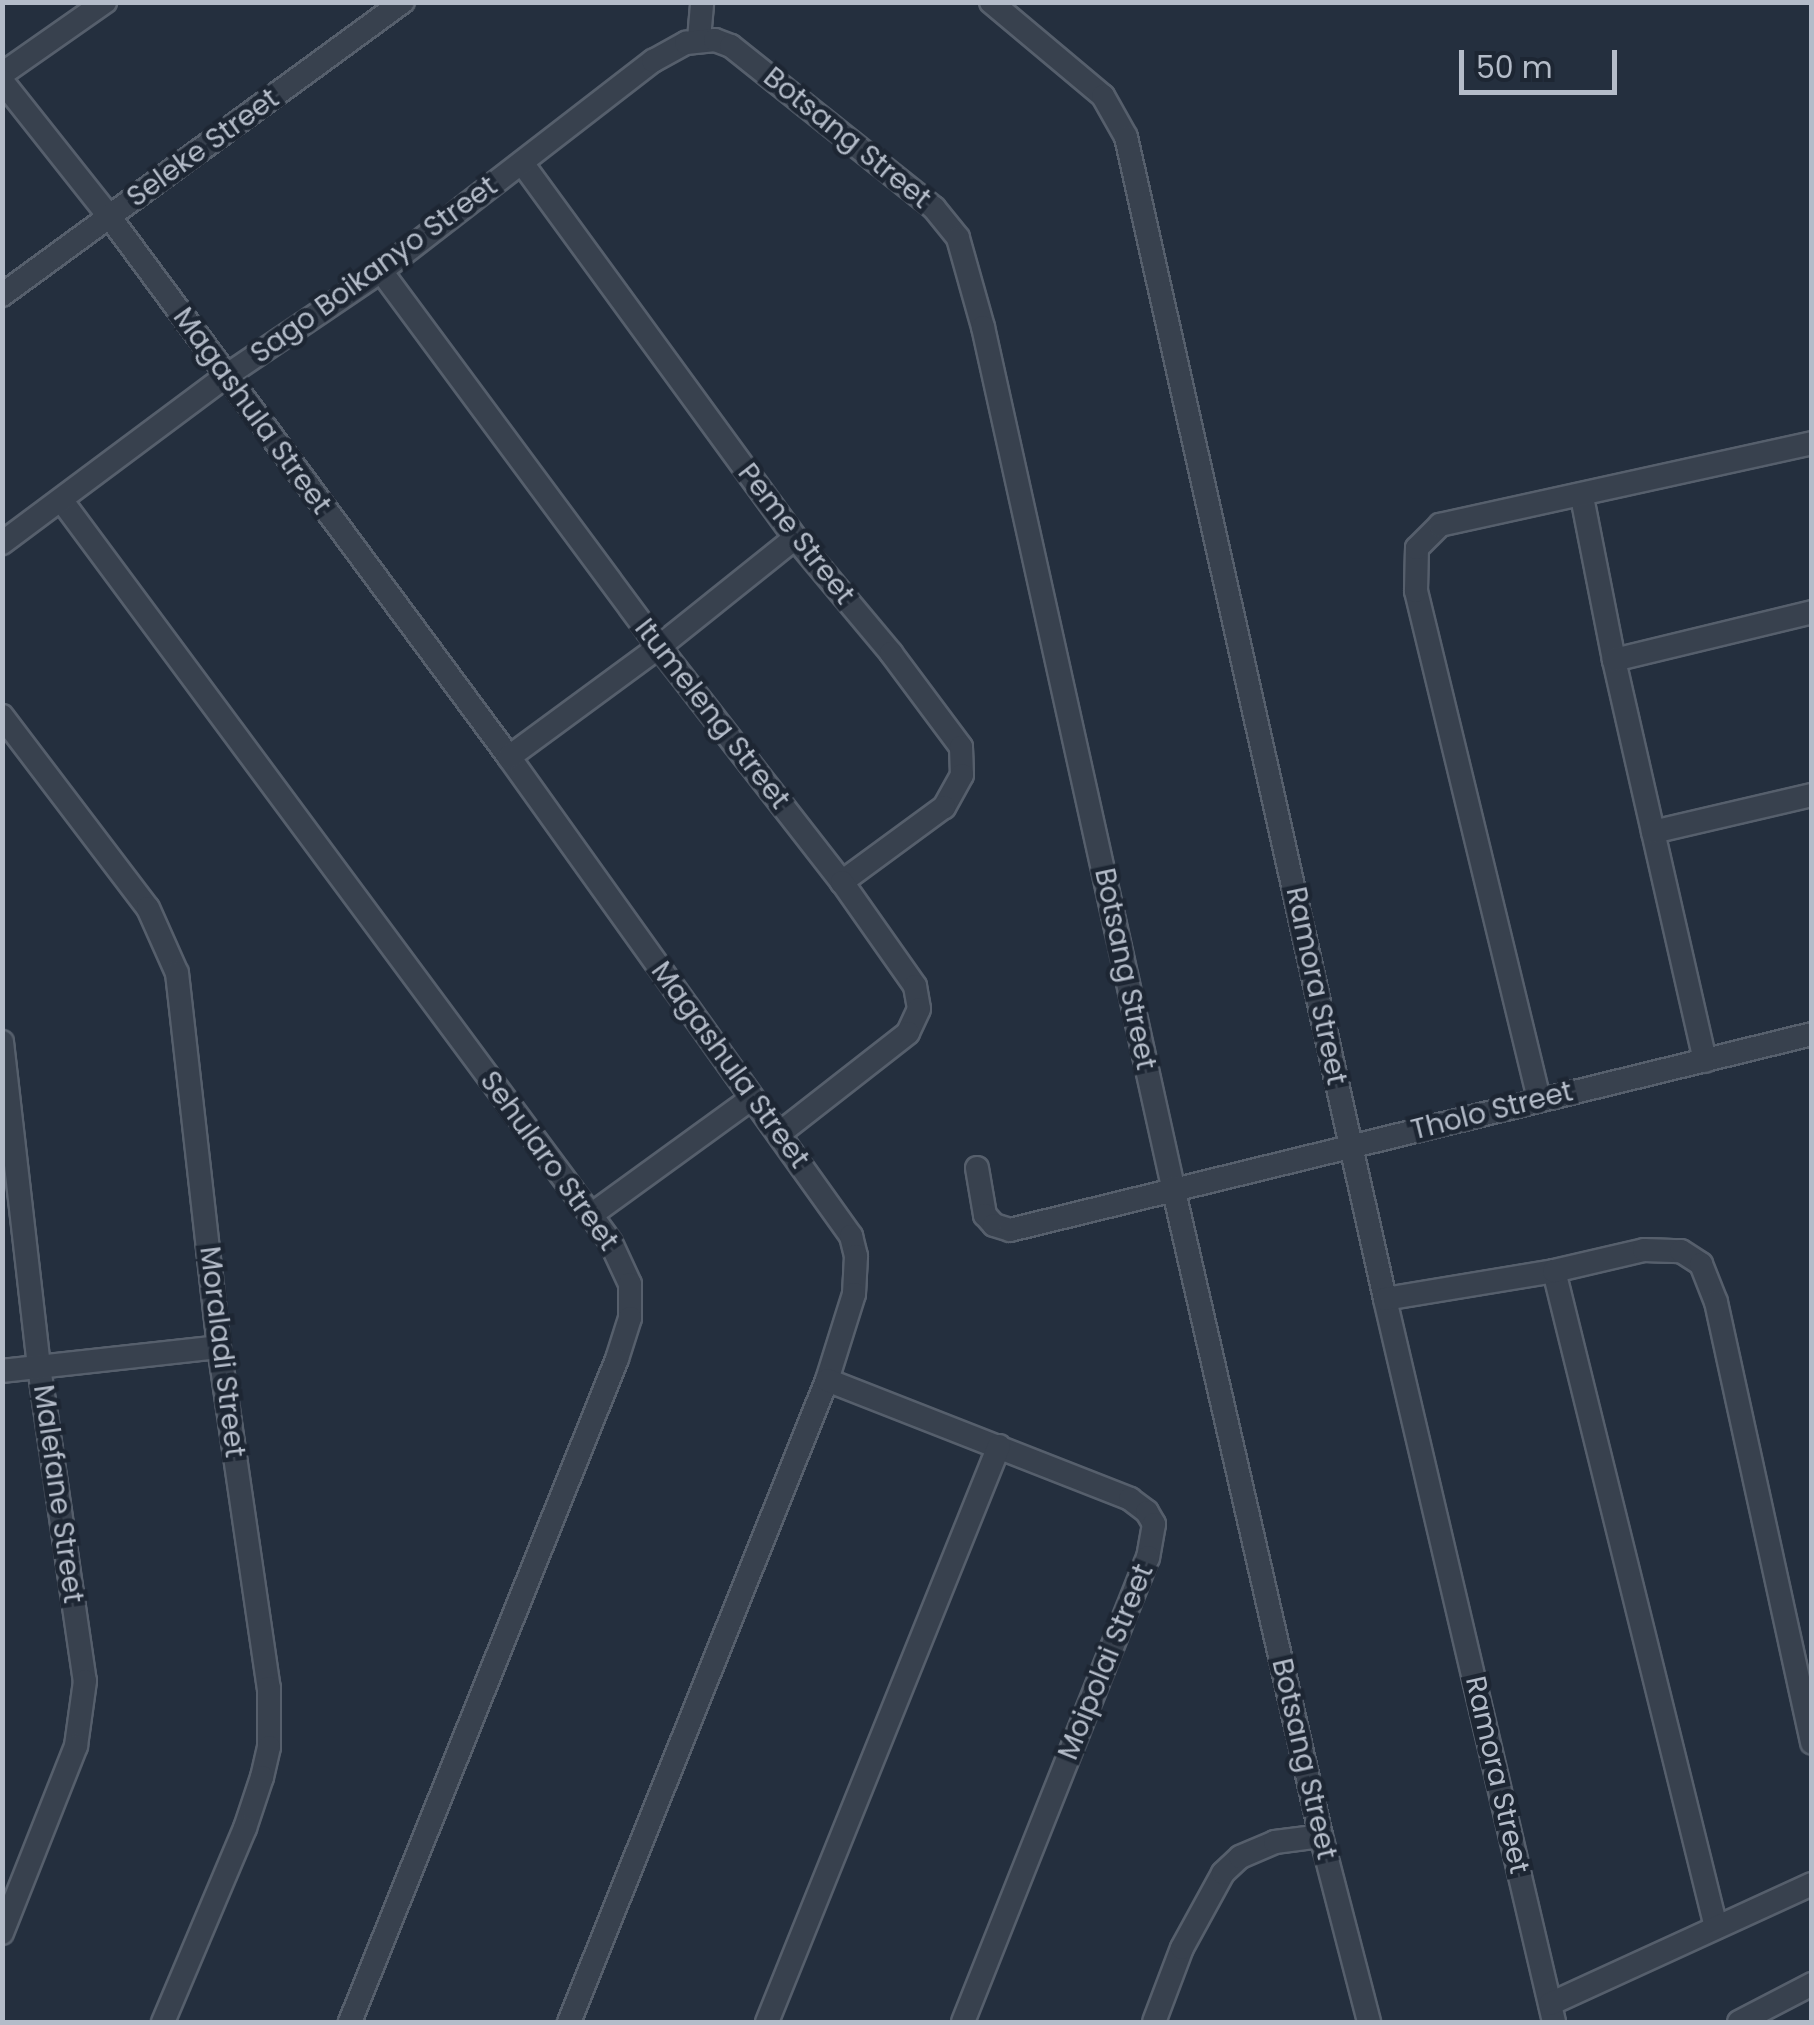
<!DOCTYPE html>
<html>
<head>
<meta charset="utf-8">
<style>
  body { margin:0 }
  #map { position:relative; width:1814px; height:2025px; overflow:hidden; background:#242f3e; font-family:Poppins,sans-serif }
  div>[style] { position:absolute }
  [style*='--x'] { left:calc(var(--x)*1px); top:calc(var(--y)*1px); width:calc(var(--w)*1px); rotate:calc(var(--a)*1deg) }
  .roads { filter:drop-shadow(2px 0 #565f6c) drop-shadow(-2px 0 #565f6c) drop-shadow(0 2px #565f6c) drop-shadow(0 -2px #565f6c) }
  .minor>* { height:22px; margin:-11px; padding:0 11px; transform-origin:11px; border-radius:11px; background:#38414e }
  span { translate:-50% -50%; white-space:nowrap; text-align:center; line-height:1.15; -webkit-text-stroke:9px #1d2633; paint-order:stroke }
  .street-label { font-size:28px; color:#b4bcc9 }
  .frame { position:absolute; inset:0; border:5px solid #b4bcc9; pointer-events:none }
  .scale { position:absolute; left:1459px; top:50px; width:158px; height:45px; box-sizing:border-box; border:5px solid #b4bcc9; border-top:0; padding-left:12px; font-size:30px; line-height:35px; white-space:nowrap; color:#b4bcc9; -webkit-text-stroke:8px #1d2633; paint-order:stroke }
</style>
</head>
<body>
<div id="map">
  <div class="roads">
    <div class="minor">
      <div style="--x:991;--y:2;--w:146;--a:40"></div>
      <div style="--x:1103;--y:96;--w:47;--a:60.7"></div>
      <div style="--x:1126;--y:137;--w:1191;--a:77.43"></div>
      <div style="--x:1385;--y:1299;--w:742;--a:76.84"></div>
      <div style="--x:699;--y:39;--w:37;--a:-85"></div>
      <div style="--x:2;--y:74;--w:126;--a:-35"></div>
      <div style="--x:2;--y:81;--w:172;--a:51.6"></div>
      <div style="--x:109;--y:216;--w:673;--a:53.52"></div>
      <div style="--x:509;--y:757;--w:589;--a:54.47"></div>
      <div style="--x:851;--y:1236;--w:21;--a:76"></div>
      <div style="--x:856;--y:1256;--w:38;--a:93"></div>
      <div style="--x:854;--y:1294;--w:90;--a:107.4"></div>
      <div style="--x:827;--y:1380;--w:692;--a:111.89"></div>
      <div style="--x:522;--y:163;--w:464;--a:53.9"></div>
      <div style="--x:795;--y:538;--w:150;--a:50.1"></div>
      <div style="--x:891;--y:653;--w:117;--a:53.3"></div>
      <div style="--x:961;--y:747;--w:28;--a:88"></div>
      <div style="--x:962;--y:775;--w:37;--a:119"></div>
      <div style="--x:944;--y:807;--w:127;--a:143.7"></div>
      <div style="--x:381;--y:271;--w:468;--a:53.5"></div>
      <div style="--x:659;--y:647;--w:298;--a:52.1"></div>
      <div style="--x:842;--y:882;--w:127;--a:54.9"></div>
      <div style="--x:915;--y:986;--w:23;--a:80"></div>
      <div style="--x:919;--y:1009;--w:26;--a:115"></div>
      <div style="--x:908;--y:1033;--w:162;--a:142"></div>
      <div style="--x:2;--y:295;--w:497;--a:-36.2"></div>
      <div style="--x:1582;--y:497;--w:166;--a:78.9"></div>
      <div style="--x:1614;--y:660;--w:411;--a:77.2"></div>
      <div style="--x:62;--y:501;--w:889;--a:53.47"></div>
      <div style="--x:591;--y:1215;--w:34;--a:54"></div>
      <div style="--x:611;--y:1243;--w:45;--a:65.1"></div>
      <div style="--x:630;--y:1284;--w:34;--a:90"></div>
      <div style="--x:630;--y:1318;--w:43;--a:107.6"></div>
      <div style="--x:617;--y:1359;--w:715;--a:111.94"></div>
      <div style="--x:2;--y:543;--w:279;--a:-36.7"></div>
      <div style="--x:226;--y:376;--w:187;--a:-34.1"></div>
      <div style="--x:381;--y:271;--w:344;--a:-37.7"></div>
      <div style="--x:653;--y:61;--w:38;--a:-29"></div>
      <div style="--x:686;--y:43;--w:29;--a:-6"></div>
      <div style="--x:715;--y:40;--w:17;--a:21"></div>
      <div style="--x:731;--y:46;--w:260;--a:38.6"></div>
      <div style="--x:934;--y:208;--w:38;--a:51"></div>
      <div style="--x:958;--y:238;--w:92;--a:74.3"></div>
      <div style="--x:983;--y:327;--w:881;--a:77.54"></div>
      <div style="--x:1173;--y:1187;--w:666;--a:77.15"></div>
      <div style="--x:1321;--y:1836;--w:192;--a:75.5"></div>
      <div style="--x:1614;--y:660;--w:204;--a:-13.6"></div>
      <div style="--x:2;--y:716;--w:241;--a:52.8"></div>
      <div style="--x:148;--y:908;--w:71;--a:66"></div>
      <div style="--x:177;--y:973;--w:376;--a:83.6"></div>
      <div style="--x:219;--y:1347;--w:345;--a:81.7"></div>
      <div style="--x:269;--y:1688;--w:59;--a:90"></div>
      <div style="--x:269;--y:1747;--w:31;--a:103"></div>
      <div style="--x:262;--y:1777;--w:54;--a:108.4"></div>
      <div style="--x:245;--y:1828;--w:211;--a:112.9"></div>
      <div style="--x:509;--y:757;--w:186;--a:-36.3"></div>
      <div style="--x:659;--y:647;--w:174;--a:-38.7"></div>
      <div style="--x:1653;--y:832;--w:163;--a:-13.1"></div>
      <div style="--x:2;--y:1042;--w:327;--a:83.5"></div>
      <div style="--x:39;--y:1367;--w:317;--a:81.7"></div>
      <div style="--x:85;--y:1681;--w:66;--a:97.9"></div>
      <div style="--x:76;--y:1746;--w:201;--a:111.6"></div>
      <div style="--x:1539;--y:1099;--w:523;--a:-103.61"></div>
      <div style="--x:1416;--y:591;--w:43;--a:-88.7"></div>
      <div style="--x:1417;--y:548;--w:33;--a:-45"></div>
      <div style="--x:1440;--y:525;--w:381;--a:-12.4"></div>
      <div style="--x:977;--y:1168;--w:48;--a:80.3"></div>
      <div style="--x:985;--y:1215;--w:13;--a:48"></div>
      <div style="--x:994;--y:1225;--w:17;--a:17"></div>
      <div style="--x:1010;--y:1230;--w:826;--a:-13.73"></div>
      <div style="--x:591;--y:1215;--w:199;--a:-36"></div>
      <div style="--x:1554;--y:1271;--w:676;--a:76.13"></div>
      <div style="--x:1385;--y:1299;--w:171;--a:-9.4"></div>
      <div style="--x:1554;--y:1271;--w:92;--a:-13.1"></div>
      <div style="--x:1644;--y:1250;--w:37;--a:2"></div>
      <div style="--x:1681;--y:1251;--w:24;--a:33"></div>
      <div style="--x:1701;--y:1264;--w:41;--a:68.5"></div>
      <div style="--x:1716;--y:1302;--w:451;--a:77.7"></div>
      <div style="--x:2;--y:1371;--w:218;--a:-6.3"></div>
      <div style="--x:827;--y:1380;--w:326;--a:21.4"></div>
      <div style="--x:1130;--y:1499;--w:21;--a:37"></div>
      <div style="--x:1147;--y:1512;--w:14;--a:60"></div>
      <div style="--x:1154;--y:1524;--w:34;--a:100"></div>
      <div style="--x:1148;--y:1557;--w:500;--a:111.7"></div>
      <div style="--x:1550;--y:2004;--w:288;--a:-24.6"></div>
      <div style="--x:767;--y:2022;--w:621;--a:-68.06"></div>
      <div style="--x:1154;--y:2022;--w:79;--a:-69.3"></div>
      <div style="--x:1182;--y:1948;--w:85;--a:-61.3"></div>
      <div style="--x:1223;--y:1873;--w:23;--a:-43"></div>
      <div style="--x:1240;--y:1857;--w:38;--a:-23"></div>
      <div style="--x:1275;--y:1842;--w:46;--a:-7.4"></div>
      <div style="--x:1739;--y:2022;--w:82;--a:-27.5"></div>
    </div>
  </div>
  <div class="street-label">
    <span style="left:847px;top:138px;rotate:39deg">Botsang Street</span>
    <span style="left:203px;top:148px;rotate:-36deg">Seleke Street</span>
    <span style="left:374px;top:270px;rotate:-36deg">Sago Boikanyo Street</span>
    <span style="left:252px;top:411px;rotate:54deg">Magashula Street</span>
    <span style="left:796px;top:534px;rotate:52deg">Peme Street</span>
    <span style="left:712px;top:714px;rotate:52deg">Itumeleng Street</span>
    <span style="left:1125px;top:969px;rotate:78deg">Botsang Street</span>
    <span style="left:1316px;top:986px;rotate:78deg">Ramora Street</span>
    <span style="left:730px;top:1065px;rotate:54deg">Magashula Street</span>
    <span style="left:1492px;top:1111px;rotate:-14deg">Tholo Street</span>
    <span style="left:549px;top:1161px;rotate:54deg">Sehularo Street</span>
    <span style="left:222px;top:1352px;rotate:83deg">Moraladi Street</span>
    <span style="left:58px;top:1494px;rotate:82deg">Malefane Street</span>
    <span style="left:1106px;top:1662px;rotate:-68deg">Moipolai Street</span>
    <span style="left:1304px;top:1759px;rotate:77deg">Botsang Street</span>
    <span style="left:1497px;top:1775px;rotate:77deg">Ramora Street</span>
  </div>
  <div class="frame"></div>
  <div class="scale">50 m</div>
</div>
</body>
</html>
